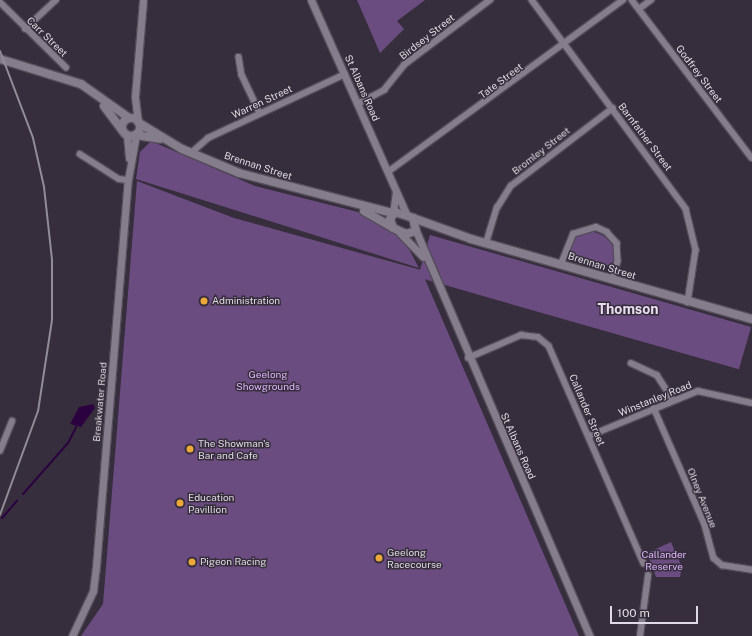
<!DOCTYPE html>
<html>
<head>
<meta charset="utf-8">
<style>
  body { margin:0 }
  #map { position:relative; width:752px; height:636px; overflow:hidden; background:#362e3c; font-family:"Public Sans",sans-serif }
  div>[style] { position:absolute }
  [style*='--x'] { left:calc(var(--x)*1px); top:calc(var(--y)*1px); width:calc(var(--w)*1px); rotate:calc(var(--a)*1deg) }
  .green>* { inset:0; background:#6b4c80; transform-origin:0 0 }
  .water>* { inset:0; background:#2b023f }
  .stream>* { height:2px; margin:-1px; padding:0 1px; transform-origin:1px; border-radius:1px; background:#2b023f }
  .roads { filter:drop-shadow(1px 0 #544d59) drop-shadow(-1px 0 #544d59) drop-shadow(0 1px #544d59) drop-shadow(0 -1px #544d59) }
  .minor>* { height:5.5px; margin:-2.75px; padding:0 2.75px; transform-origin:2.75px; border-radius:2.75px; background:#857c8c }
  .tertiary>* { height:7px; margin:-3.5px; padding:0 3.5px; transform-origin:3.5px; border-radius:3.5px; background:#857c8c }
  .secondary>* { height:8px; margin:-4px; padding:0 4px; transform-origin:4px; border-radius:4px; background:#857c8c }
  .secondary>.ring { margin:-4px; padding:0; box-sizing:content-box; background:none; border:8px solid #857c8c; border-radius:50% }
  .rail>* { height:2px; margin:-1px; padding:0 1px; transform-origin:1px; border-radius:1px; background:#928c97 }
  .dots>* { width:11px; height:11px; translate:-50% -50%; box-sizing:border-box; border:2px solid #362e3c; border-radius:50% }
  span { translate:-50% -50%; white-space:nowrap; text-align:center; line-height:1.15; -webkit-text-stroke:3px #362e3c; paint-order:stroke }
  .street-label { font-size:10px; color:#dfdae3 }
  .poi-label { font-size:10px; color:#dfdae3 }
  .left { translate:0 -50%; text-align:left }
  .park-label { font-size:10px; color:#dfb4fd }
  .district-label { font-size:14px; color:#e7ddef; font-weight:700 }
  .scale { position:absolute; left:610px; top:606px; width:88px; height:18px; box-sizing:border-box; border:2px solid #dfdae3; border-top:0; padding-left:5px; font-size:12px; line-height:14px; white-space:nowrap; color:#dfdae3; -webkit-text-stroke:3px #362e3c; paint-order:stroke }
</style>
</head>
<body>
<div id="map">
  <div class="green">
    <div style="clip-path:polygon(357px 0,425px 0,397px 21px,404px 29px,380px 53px)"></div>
    <div style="clip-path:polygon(151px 141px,255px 186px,358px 212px,403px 238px,419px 268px,136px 179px,140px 152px)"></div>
    <div style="clip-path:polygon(137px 181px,234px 218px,421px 270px,579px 636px,81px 636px,103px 604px)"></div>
    <div style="clip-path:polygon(592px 231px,604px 236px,614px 246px,615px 259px,609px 266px,569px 253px,576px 237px)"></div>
    <div style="left:430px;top:235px;width:334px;height:44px;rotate:16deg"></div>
    <div style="clip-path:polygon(671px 542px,682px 567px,680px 577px,656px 577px,647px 553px)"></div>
  </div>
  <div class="water">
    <div style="clip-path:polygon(93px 404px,95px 408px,81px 427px,70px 424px,79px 407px)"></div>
  </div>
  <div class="stream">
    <div style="--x:23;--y:494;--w:68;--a:-48.6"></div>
    <div style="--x:68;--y:443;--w:18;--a:-63"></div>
    <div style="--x:2;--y:518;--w:23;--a:-49"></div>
  </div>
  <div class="roads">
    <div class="minor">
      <div style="--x:532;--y:0;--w:260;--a:53.6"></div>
      <div style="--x:686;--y:209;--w:42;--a:76.3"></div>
      <div style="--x:696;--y:250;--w:53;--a:98.7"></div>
      <div style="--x:632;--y:0;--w:198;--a:52.8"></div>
      <div style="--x:0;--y:2;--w:93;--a:44.6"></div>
      <div style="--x:639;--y:9;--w:15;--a:-37"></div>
      <div style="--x:25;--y:29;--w:42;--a:-43.1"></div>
      <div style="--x:239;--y:57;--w:18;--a:81"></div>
      <div style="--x:242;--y:75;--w:42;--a:64.7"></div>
      <div style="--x:358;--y:104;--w:30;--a:-28"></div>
      <div style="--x:384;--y:90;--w:32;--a:-51"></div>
      <div style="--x:404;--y:65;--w:108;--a:-37.1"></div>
      <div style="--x:191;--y:153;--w:23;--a:-41"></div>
      <div style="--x:208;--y:138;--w:151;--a:-25"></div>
      <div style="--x:80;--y:154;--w:46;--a:32.7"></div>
      <div style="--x:119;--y:179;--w:9;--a:6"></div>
      <div style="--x:388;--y:172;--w:291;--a:-36.2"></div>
      <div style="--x:486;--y:243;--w:37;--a:-73"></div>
      <div style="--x:497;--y:208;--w:26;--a:-58"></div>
      <div style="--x:511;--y:186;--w:128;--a:-37.4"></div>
      <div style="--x:561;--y:264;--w:32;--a:-68"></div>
      <div style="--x:573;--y:234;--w:24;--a:-17"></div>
      <div style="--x:596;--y:227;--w:12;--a:24"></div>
      <div style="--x:607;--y:232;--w:15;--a:48"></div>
      <div style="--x:617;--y:243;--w:18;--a:87"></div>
      <div style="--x:618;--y:261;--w:20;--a:105"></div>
      <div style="--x:468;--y:358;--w:58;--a:-23.5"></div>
      <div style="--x:521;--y:335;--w:17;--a:7"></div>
      <div style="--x:538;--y:337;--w:14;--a:39"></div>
      <div style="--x:549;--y:346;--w:237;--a:66.4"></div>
      <div style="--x:631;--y:363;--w:29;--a:25"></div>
      <div style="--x:657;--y:375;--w:30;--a:57"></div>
      <div style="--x:654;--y:408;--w:128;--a:66.4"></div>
      <div style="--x:705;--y:525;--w:34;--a:75"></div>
      <div style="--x:714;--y:558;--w:11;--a:41"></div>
      <div style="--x:722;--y:565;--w:30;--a:9"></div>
      <div style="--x:589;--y:436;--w:118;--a:-22.4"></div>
      <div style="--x:698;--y:391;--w:55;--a:12.5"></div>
      <div style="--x:0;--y:451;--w:32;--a:-68"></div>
      <div style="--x:640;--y:636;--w:61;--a:-82.4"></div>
    </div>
    <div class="tertiary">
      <div style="--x:311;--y:0;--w:233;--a:66"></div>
      <div style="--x:138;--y:122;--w:26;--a:-97"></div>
      <div style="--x:135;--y:96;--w:96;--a:-85.2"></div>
      <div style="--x:127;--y:135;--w:23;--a:85"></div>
      <div style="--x:393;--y:213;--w:21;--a:-82"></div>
      <div style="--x:416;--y:231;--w:441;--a:66.8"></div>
      <div style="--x:400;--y:233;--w:33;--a:46"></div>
      <div style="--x:72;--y:636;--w:50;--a:-65"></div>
      <div style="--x:93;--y:591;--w:24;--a:-83"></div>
      <div style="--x:96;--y:567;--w:388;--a:-85.3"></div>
      <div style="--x:128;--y:180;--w:46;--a:-79.9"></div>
    </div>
    <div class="secondary">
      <div style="--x:0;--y:59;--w:85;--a:17.2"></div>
      <div style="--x:81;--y:84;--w:59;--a:35.3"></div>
      <div style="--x:104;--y:106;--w:31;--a:53"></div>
      <div class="ring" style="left:122px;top:118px;width:10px;height:10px"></div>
      <div style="--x:139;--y:123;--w:50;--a:31.2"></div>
      <div style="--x:182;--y:149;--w:62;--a:22.8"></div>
      <div style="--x:239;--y:173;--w:159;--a:14.6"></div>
      <div style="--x:136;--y:135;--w:24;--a:9"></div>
      <div style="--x:364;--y:211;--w:34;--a:30"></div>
      <div style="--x:395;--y:212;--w:19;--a:18"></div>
      <div style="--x:413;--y:218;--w:13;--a:77"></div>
      <div style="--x:416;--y:231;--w:10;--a:163"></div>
      <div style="--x:406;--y:234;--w:14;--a:-155"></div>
      <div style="--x:393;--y:228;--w:9;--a:-108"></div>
      <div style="--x:390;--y:219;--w:9;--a:-54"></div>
      <div style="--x:413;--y:218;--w:62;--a:19.9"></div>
      <div style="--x:471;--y:239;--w:292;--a:15.9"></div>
    </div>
  </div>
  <div class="rail">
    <div style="--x:0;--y:51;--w:93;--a:69.2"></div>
    <div style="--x:33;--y:138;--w:50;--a:77.3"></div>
    <div style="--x:44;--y:187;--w:73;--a:83.7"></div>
    <div style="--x:52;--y:260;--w:60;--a:90"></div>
    <div style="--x:52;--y:320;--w:92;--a:98.7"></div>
    <div style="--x:38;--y:411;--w:111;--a:110.1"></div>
  </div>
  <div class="dots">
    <div style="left:204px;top:301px;background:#eca93a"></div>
    <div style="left:190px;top:449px;background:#eca93a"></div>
    <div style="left:180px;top:503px;background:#eca93a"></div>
    <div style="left:379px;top:558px;background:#eca93a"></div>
    <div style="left:192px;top:562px;background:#eca93a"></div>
  </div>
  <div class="street-label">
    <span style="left:47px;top:37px;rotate:44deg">Carr Street</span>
    <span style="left:427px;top:37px;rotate:-38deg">Birdsey Street</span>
    <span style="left:699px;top:74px;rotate:53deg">Godfrey Street</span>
    <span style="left:501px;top:81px;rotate:-37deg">Tate Street</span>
    <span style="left:362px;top:88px;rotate:66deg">St Albans Road</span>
    <span style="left:262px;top:102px;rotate:-25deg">Warren Street</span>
    <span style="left:645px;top:137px;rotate:53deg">Barnfather Street</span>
    <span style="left:541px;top:151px;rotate:-38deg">Bromley Street</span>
    <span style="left:258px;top:166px;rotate:18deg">Brennan Street</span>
    <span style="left:602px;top:266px;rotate:17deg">Brennan Street</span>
    <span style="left:655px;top:399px;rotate:-22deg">Winstanley Road</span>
    <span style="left:100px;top:402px;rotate:-85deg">Breakwater Road</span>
    <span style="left:587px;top:410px;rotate:67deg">Callander Street</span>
    <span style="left:518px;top:446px;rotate:66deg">St Albans Road</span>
    <span style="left:702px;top:498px;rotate:68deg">Olney Avenue</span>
  </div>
  <div class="poi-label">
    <span class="left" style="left:212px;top:301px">Administration</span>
    <span class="left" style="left:198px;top:449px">The Showman's<br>Bar and Cafe</span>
    <span class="left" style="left:188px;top:503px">Education<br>Pavillion</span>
    <span class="left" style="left:387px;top:558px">Geelong<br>Racecourse</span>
    <span class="left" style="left:200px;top:562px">Pigeon Racing</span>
  </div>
  <div class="park-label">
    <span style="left:268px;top:380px">Geelong<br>Showgrounds</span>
    <span style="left:664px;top:560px">Callander<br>Reserve</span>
  </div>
  <div class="district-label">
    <span style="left:628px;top:309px">Thomson</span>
  </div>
  <div class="scale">100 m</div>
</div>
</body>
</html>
